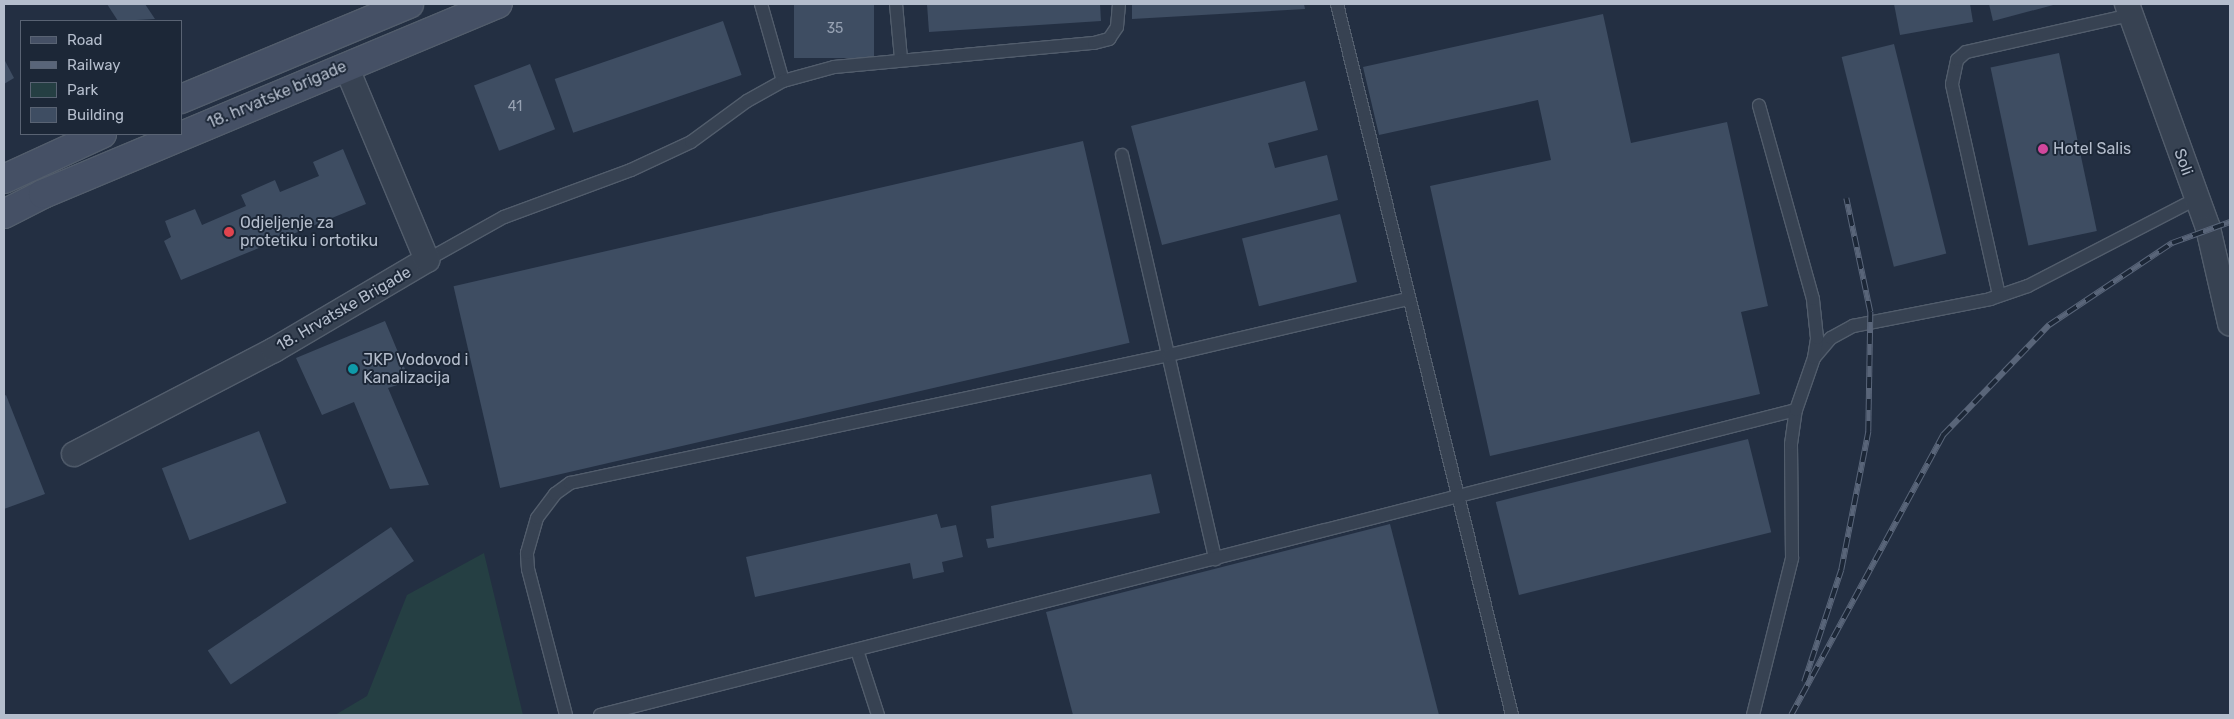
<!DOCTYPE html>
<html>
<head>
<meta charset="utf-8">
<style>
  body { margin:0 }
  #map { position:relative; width:2234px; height:719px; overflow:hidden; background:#232f42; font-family:Rubik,sans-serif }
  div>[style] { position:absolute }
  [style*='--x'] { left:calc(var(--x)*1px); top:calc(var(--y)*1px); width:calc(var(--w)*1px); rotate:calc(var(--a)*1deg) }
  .green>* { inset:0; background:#253f43 }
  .building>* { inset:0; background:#3e4d62; transform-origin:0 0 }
  .roads { filter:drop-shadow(1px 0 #525d6c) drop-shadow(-1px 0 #525d6c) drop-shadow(0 1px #525d6c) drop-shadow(0 -1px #525d6c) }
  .service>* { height:12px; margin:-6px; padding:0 6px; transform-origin:6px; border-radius:6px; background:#374252 }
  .minor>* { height:24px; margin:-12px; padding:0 12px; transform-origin:12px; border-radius:12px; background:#374252 }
  .secondary>* { height:28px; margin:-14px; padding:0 14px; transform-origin:14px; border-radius:14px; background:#455065 }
  .rail>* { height:5.5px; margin-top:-2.75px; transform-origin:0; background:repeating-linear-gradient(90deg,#1c2737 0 11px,#596579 0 22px); box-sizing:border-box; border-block:1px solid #596579 }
  .dots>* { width:14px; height:14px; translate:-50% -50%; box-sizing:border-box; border:2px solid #1c2737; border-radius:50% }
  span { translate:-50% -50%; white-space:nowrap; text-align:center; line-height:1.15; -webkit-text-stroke:4px #1c2737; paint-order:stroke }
  .number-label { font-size:14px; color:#96a1b2 }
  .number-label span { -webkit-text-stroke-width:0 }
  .street-label { font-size:16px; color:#b4bdcc }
  .poi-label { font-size:16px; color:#b4bdcc }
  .left { translate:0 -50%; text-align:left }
  .frame { position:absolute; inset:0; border:5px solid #b4bdcc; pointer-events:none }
  .legend { position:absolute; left:20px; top:20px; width:162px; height:115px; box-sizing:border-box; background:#1c2737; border:1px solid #596373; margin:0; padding:6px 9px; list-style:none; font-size:15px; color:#b4bdcc }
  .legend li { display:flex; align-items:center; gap:10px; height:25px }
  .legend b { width:25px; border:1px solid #596373 }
</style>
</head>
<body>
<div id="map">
  <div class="green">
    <div style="clip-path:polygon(484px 553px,523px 715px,335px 715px,367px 696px,407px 595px)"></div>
  </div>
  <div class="building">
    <div style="clip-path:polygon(107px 4px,145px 4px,155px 19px,118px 21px)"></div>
    <div style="left:794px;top:4px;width:80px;height:54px"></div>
    <div style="clip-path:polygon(927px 4px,1100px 4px,1101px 21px,929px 32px)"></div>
    <div style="clip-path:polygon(1132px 4px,1304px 4px,1305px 9px,1132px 19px)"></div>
    <div style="clip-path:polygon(1894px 4px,1970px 4px,1973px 22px,1900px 35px)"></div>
    <div style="clip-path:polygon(1989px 4px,2057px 4px,1993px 21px)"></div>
    <div style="clip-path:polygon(1603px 14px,1631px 143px,1727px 122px,1768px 306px,1741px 312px,1760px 394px,1490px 456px,1430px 186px,1551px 160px,1538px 100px,1379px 135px,1363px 67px)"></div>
    <div style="left:723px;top:21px;width:57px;height:178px;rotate:71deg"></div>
    <div style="left:1894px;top:44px;width:216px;height:54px;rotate:76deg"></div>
    <div style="left:2059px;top:53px;width:182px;height:70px;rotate:78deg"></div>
    <div style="clip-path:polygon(4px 59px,14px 78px,4px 84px)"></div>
    <div style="left:530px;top:64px;width:70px;height:60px;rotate:69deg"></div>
    <div style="clip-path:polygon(1305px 81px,1318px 130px,1268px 143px,1275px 168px,1327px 155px,1338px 200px,1162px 245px,1131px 126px)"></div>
    <div style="left:1083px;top:141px;width:207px;height:646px;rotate:77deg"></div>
    <div style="clip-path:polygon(343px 149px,366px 204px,181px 280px,164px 241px,171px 237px,165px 221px,195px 209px,202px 225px,246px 206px,241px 195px,275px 180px,280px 192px,319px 176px,313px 162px)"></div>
    <div style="left:1340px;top:214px;width:70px;height:101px;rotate:76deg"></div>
    <div style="clip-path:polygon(385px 321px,410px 381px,388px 388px,429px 485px,390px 489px,354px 402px,322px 415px,296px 358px)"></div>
    <div style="clip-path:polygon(6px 395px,45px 494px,4px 509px,4px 396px)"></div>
    <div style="left:259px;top:431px;width:77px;height:104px;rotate:69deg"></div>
    <div style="left:1748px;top:439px;width:96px;height:260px;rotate:76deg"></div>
    <div style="clip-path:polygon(1151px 474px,1160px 513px,988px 548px,986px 539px,994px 538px,991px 506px)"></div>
    <div style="clip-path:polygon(937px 514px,941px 528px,956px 525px,963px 557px,942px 562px,944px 572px,913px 579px,910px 563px,755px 597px,746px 557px)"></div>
    <div style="clip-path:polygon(1390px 524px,1439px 715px,1073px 715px,1046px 612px)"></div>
    <div style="left:391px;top:527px;width:41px;height:221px;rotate:56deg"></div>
  </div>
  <div class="roads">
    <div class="service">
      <div style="--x:761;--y:4;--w:80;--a:74.1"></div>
      <div style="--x:896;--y:4;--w:55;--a:84.8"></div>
      <div style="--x:1337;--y:4;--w:732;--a:76.17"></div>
      <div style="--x:1122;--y:155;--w:415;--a:77"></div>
      <div style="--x:427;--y:260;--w:88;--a:-29.2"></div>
      <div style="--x:504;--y:217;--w:135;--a:-20.3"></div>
      <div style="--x:631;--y:170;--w:66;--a:-25"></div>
      <div style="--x:691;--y:142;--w:69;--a:-36.2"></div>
      <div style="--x:747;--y:101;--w:41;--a:-29.1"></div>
      <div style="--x:783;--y:81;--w:53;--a:-15.4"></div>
      <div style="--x:834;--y:67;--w:261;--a:-5.3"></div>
      <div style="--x:1094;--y:43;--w:16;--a:-15"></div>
      <div style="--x:1109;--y:39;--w:14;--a:-56"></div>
      <div style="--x:1117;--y:27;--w:23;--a:-85"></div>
      <div style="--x:1999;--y:295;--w:216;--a:-102.6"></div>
      <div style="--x:1952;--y:84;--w:25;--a:-78"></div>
      <div style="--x:1957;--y:60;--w:12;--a:-42"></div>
      <div style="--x:1966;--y:52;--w:168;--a:-12.7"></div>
      <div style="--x:1814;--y:358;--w:26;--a:-50"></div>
      <div style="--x:1831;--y:338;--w:25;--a:-29"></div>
      <div style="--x:1853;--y:326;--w:140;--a:-11.1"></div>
      <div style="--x:1990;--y:299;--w:40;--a:-18.9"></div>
      <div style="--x:2028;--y:286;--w:189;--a:-27.4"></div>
      <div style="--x:857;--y:650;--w:68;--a:72.1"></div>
      <div style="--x:566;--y:715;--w:151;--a:-104.6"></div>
      <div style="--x:528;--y:569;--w:16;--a:-94"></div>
      <div style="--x:527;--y:553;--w:36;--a:-74"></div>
      <div style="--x:537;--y:518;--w:30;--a:-53"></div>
      <div style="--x:555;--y:494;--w:19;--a:-36"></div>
      <div style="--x:570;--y:483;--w:613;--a:-12.06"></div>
      <div style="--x:1169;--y:355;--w:244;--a:-13.2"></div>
      <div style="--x:600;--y:715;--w:1234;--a:-14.31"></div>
      <div style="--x:1753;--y:715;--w:162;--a:-76"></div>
      <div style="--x:1792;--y:558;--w:114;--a:-90.5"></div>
      <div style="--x:1791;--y:444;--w:34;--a:-82"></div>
      <div style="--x:1796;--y:410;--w:55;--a:-70.9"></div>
      <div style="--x:1814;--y:358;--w:20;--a:-81"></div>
      <div style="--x:1817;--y:338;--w:39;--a:-96"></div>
      <div style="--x:1813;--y:299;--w:201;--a:-105.6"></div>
    </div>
    <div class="minor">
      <div style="--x:2127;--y:4;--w:238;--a:70.1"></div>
      <div style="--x:2208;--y:228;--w:98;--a:77"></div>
      <div style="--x:74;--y:454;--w:225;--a:-27.5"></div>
      <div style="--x:274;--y:350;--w:178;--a:-30.5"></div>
      <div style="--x:427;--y:260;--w:210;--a:-112.7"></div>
    </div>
    <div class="secondary">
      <div style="--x:181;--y:99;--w:247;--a:-22.6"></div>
      <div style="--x:4;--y:179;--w:108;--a:-24.7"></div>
      <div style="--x:4;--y:214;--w:44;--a:-27.1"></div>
      <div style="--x:43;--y:194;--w:493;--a:-22.7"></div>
    </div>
  </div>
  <div class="rail">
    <div style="--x:1804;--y:682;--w:118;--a:-71.7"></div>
    <div style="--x:1841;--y:570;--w:141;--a:-78.9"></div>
    <div style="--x:1868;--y:432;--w:120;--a:-89"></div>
    <div style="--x:1870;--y:312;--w:116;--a:-101.9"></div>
    <div style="--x:1791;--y:715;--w:319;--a:-61.5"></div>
    <div style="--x:1943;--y:435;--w:153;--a:-46.1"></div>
    <div style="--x:2049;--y:325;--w:148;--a:-33.7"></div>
    <div style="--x:2172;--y:243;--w:62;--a:-19.9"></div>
  </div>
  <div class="dots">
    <div style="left:2043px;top:149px;background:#d1479c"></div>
    <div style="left:229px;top:232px;background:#e0444e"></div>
    <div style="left:353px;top:369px;background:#0f9aa8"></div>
  </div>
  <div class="number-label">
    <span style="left:835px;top:29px">35</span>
    <span style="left:515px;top:107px">41</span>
  </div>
  <div class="street-label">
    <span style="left:277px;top:95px;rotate:-23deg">18. hrvatske brigade</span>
    <span style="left:2183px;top:162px;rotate:70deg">Soli</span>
    <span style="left:344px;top:309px;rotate:-30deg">18. Hrvatske Brigade</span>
  </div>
  <div class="poi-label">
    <span class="left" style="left:2053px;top:149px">Hotel Salis</span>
    <span class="left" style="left:240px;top:232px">Odjeljenje za<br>protetiku i ortotiku</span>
    <span class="left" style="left:363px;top:369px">JKP Vodovod i<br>Kanalizacija</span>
  </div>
  <div class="frame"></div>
  <ul class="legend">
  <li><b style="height:6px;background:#455065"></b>Road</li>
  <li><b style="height:6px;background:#596579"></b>Railway</li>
  <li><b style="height:14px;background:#253f43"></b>Park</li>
  <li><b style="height:14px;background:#3e4d62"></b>Building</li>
  </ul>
</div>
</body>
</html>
